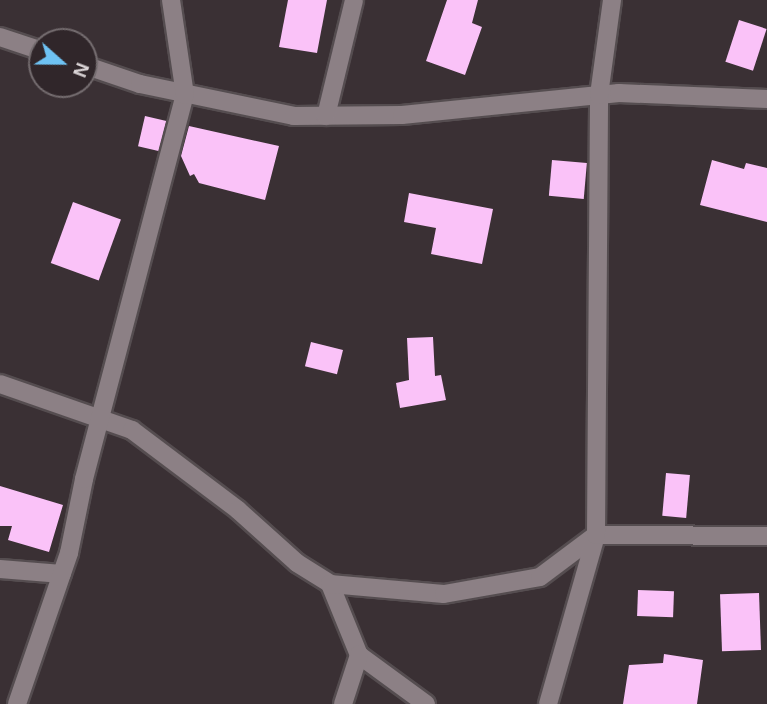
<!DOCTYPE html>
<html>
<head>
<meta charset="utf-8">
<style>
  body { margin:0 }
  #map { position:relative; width:767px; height:704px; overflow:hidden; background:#3a3034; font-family:Arial,sans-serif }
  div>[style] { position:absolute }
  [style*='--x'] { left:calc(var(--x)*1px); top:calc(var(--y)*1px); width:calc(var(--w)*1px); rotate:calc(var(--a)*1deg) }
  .building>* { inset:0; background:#fac2f8; transform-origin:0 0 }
  .roads { filter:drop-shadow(2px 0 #554d50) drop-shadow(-2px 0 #554d50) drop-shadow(0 2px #554d50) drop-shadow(0 -2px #554d50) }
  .minor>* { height:18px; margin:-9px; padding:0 9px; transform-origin:9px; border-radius:9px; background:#8c8085 }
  span { translate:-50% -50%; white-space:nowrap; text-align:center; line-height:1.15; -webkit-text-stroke:7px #30262a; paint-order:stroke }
  .north { position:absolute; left:28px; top:28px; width:70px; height:70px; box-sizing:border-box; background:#30262a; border:2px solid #746c6f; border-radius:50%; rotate:111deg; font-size:19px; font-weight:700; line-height:28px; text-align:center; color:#dbd5d7 }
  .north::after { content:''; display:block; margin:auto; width:24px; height:32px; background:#6ec2f3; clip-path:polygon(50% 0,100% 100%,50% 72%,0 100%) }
</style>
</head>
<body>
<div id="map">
  <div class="building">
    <div style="clip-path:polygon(288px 0,327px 0,317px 53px,279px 47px)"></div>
    <div style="clip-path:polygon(447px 0,478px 0,472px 23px,482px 27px,465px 75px,426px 61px)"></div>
    <div style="left:739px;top:20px;width:29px;height:44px;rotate:18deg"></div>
    <div style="left:145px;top:116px;width:22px;height:31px;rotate:13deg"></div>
    <div style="clip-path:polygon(189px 126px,279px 146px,265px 200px,199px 183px,194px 174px,190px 176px,181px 156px)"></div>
    <div style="left:552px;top:160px;width:35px;height:36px;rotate:5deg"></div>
    <div style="clip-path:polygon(712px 160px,744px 169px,746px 163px,767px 168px,767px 222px,700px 205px)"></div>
    <div style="clip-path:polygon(409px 193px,493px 209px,482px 264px,431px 254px,436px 228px,404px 222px)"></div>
    <div style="left:73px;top:202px;width:51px;height:65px;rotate:20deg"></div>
    <div style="clip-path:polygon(433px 337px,435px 376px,441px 375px,446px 400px,400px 408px,396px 383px,409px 380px,407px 338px)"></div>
    <div style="left:311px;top:342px;width:33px;height:25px;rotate:14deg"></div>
    <div style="left:666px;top:473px;width:24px;height:43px;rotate:5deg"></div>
    <div style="clip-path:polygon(0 486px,63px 505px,49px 552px,8px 540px,12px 526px,0 526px)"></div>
    <div style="left:638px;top:590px;width:36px;height:26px;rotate:2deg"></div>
    <div style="left:759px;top:593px;width:57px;height:39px;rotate:88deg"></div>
    <div style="clip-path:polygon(664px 654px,703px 660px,697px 704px,623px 704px,629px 665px,663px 663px)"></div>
  </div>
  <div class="roads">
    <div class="minor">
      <div style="--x:0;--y:37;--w:44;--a:18.4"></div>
      <div style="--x:84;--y:65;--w:59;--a:18.7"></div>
      <div style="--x:140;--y:84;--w:157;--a:11.7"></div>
      <div style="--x:294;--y:116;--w:108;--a:-0.5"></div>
      <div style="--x:402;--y:115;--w:218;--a:-5.8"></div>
      <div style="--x:619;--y:93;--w:148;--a:2.3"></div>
      <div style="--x:326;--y:116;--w:119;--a:-76.4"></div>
      <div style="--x:0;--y:384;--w:140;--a:19.2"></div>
      <div style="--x:132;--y:430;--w:133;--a:37"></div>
      <div style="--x:238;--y:510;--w:79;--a:41.9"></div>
      <div style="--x:297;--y:563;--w:39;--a:32"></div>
      <div style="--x:330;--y:584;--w:77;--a:67.8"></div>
      <div style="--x:359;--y:655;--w:83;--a:36.2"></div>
      <div style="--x:0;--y:569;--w:62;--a:4.6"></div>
      <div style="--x:330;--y:584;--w:114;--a:5"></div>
      <div style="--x:444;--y:594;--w:97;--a:-10"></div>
      <div style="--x:540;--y:577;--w:70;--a:-36.9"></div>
      <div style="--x:596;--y:535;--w:171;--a:0.3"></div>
      <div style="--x:17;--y:704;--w:160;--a:-71"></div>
      <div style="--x:69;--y:553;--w:76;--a:-78.5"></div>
      <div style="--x:84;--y:479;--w:397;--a:-75.3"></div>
      <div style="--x:185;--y:95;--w:96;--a:-98.4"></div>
      <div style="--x:343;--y:704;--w:52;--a:-71.9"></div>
      <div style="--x:548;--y:704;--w:176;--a:-74.1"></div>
      <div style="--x:596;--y:535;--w:440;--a:-89.6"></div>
      <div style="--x:599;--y:95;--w:96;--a:-82.2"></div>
    </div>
  </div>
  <div class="north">N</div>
</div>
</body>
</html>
